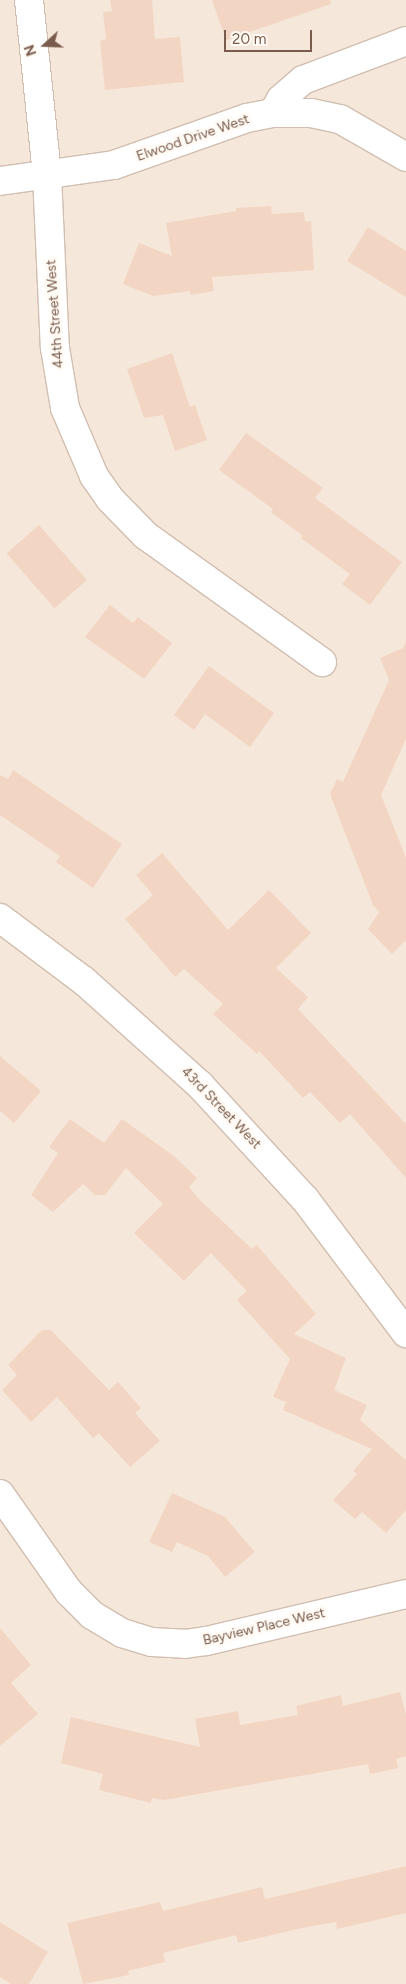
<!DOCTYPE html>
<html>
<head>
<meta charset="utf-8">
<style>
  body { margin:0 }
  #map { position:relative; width:406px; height:1984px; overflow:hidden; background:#fdf6ec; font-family:Figtree,sans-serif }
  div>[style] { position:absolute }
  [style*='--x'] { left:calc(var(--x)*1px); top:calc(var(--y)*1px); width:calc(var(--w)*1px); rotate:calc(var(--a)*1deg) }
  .residential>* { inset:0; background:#f5e8da; transform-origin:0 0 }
  .building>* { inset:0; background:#f3d5c3; transform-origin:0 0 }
  .roads { filter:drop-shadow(1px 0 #d1beb0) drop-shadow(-1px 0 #d1beb0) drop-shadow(0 1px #d1beb0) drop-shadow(0 -1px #d1beb0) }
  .minor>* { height:28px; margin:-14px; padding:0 14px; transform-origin:14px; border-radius:14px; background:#fff }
  .tertiary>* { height:28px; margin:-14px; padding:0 14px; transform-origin:14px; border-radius:14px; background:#fff }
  span { translate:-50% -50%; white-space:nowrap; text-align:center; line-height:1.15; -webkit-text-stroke:5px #fffaf3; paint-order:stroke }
  .street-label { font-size:14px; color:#7a5c4d }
  .north { position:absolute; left:20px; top:20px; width:50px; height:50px; -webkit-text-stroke:4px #fffaf3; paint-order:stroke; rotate:250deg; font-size:14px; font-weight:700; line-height:20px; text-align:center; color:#7a5c4d }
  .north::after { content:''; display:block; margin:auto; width:18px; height:22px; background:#7a5c4d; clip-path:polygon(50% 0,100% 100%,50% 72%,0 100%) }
  .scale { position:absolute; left:224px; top:30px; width:88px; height:22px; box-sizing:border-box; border:2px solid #7a5c4d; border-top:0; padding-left:6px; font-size:15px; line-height:18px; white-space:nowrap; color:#7a5c4d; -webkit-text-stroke:4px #fffaf3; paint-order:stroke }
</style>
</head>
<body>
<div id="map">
  <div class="residential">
    <div style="left:0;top:0;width:406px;height:1984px"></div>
  </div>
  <div class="building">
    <div style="clip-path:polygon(110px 0,152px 0,155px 39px,180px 37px,184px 82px,105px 90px,100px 41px,106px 39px,103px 12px,112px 11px)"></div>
    <div style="clip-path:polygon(212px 0,330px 0,331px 4px,226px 40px)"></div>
    <div style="clip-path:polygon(271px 206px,272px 214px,304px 212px,305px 222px,311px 221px,314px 270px,212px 277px,214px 291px,190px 295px,190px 291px,153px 296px,123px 284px,139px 243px,172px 256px,166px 223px,236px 211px,236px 208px)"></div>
    <div style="clip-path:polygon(368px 227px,406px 251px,406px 297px,347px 261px)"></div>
    <div style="clip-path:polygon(172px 353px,190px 407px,195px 405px,207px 440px,175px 451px,163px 415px,144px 418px,127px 369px)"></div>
    <div style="clip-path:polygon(246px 433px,323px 488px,315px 498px,402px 562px,370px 605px,342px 584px,350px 574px,301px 538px,303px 536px,271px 512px,273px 509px,219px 470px)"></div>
    <div style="left:39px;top:525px;width:73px;height:43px;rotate:49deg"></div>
    <div style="clip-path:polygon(110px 605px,133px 623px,138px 617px,172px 643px,144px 679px,85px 637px)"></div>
    <div style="clip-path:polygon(406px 641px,406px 739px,381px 795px,406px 858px,406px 940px,392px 954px,368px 929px,379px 912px,373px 905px,330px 794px,337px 779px,343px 782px,389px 680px,380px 658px,403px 648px)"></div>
    <div style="clip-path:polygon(209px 666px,274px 713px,250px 747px,205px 714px,194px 730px,174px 715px)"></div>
    <div style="clip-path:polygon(13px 770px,122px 844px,93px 888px,56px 862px,60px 856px,0 815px,0 775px,8px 779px)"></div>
    <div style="clip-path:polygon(162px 853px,228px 930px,269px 890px,311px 933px,276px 968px,308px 997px,298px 1009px,406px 1124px,406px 1178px,350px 1114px,340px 1123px,310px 1092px,303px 1098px,259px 1051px,257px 1054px,213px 1014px,223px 1004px,184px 969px,175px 977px,125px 919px,153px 895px,136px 875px)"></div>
    <div style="clip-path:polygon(0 1056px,41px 1091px,14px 1123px,0 1111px)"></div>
    <div style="clip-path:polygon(70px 1119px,104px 1143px,122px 1119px,174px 1156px,197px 1178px,189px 1187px,200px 1200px,252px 1249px,257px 1245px,316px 1314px,294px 1334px,346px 1358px,334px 1390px,367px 1405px,360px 1420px,406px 1460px,406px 1510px,386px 1533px,362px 1512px,355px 1519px,333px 1500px,357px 1474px,353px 1471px,372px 1449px,283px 1410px,286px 1402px,273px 1397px,290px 1359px,237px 1300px,247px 1291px,211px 1253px,184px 1281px,134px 1233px,163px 1204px,126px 1168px,105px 1195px,95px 1195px,83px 1184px,53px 1212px,31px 1195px,58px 1153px,49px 1147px)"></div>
    <div style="clip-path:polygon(42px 1330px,51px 1330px,109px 1390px,118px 1382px,141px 1408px,135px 1413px,160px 1441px,130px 1467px,99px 1433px,93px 1438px,57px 1397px,31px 1422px,2px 1390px,17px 1375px,8px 1365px)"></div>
    <div style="clip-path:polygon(172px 1493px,225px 1517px,255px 1552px,225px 1577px,208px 1556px,177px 1542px,172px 1552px,149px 1542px)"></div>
    <div style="clip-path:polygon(0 1628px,31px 1665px,11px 1683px,38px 1714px,0 1746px)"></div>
    <div style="clip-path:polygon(400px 1692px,406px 1715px,406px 1756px,396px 1759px,398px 1768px,370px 1774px,368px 1764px,164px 1800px,152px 1798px,151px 1803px,99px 1790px,103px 1774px,61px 1763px,71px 1717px,200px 1747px,195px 1719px,238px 1711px,240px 1725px,298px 1715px,296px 1706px,341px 1695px,343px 1706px)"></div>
    <div style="clip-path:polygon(406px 1866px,406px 1913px,337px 1929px,336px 1922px,302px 1928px,238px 1943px,236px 1935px,163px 1953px,165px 1962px,128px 1971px,129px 1975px,83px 1984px,67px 1923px,160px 1902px,163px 1911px,262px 1887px,265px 1899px)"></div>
    <div style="clip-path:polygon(0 1922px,48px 1952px,29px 1984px,11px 1984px,0 1977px)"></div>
  </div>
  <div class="roads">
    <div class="minor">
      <div style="--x:273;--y:113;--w:16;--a:-60"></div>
      <div style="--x:281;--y:99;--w:29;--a:-41"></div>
      <div style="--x:303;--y:80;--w:110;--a:-20.7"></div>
      <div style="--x:47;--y:175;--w:173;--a:87.4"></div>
      <div style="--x:55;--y:348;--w:61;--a:80.5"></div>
      <div style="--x:65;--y:408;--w:74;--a:66.9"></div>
      <div style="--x:94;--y:476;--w:28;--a:55"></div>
      <div style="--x:110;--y:499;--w:50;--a:45.8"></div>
      <div style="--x:145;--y:535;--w:218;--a:35.7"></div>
      <div style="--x:0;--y:918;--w:105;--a:36.9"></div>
      <div style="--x:84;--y:981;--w:156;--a:41.9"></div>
      <div style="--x:200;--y:1085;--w:155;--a:47.4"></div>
      <div style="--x:305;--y:1199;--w:168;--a:53"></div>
      <div style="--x:0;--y:1494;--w:120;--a:54.9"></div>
      <div style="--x:69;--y:1592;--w:33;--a:45"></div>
      <div style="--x:92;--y:1615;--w:35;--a:31"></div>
      <div style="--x:122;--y:1633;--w:31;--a:17"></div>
      <div style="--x:152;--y:1642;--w:33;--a:3"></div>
      <div style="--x:185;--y:1644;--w:22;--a:-8"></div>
      <div style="--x:207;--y:1641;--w:204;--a:-13.3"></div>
    </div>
    <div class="tertiary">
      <div style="--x:29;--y:0;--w:176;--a:84.1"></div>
      <div style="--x:0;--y:181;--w:115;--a:-8"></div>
      <div style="--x:114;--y:165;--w:141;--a:-19.5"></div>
      <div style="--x:247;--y:118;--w:26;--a:-11"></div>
      <div style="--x:273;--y:113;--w:38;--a:0"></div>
      <div style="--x:311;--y:113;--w:30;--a:12"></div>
      <div style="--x:340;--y:119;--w:76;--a:29.9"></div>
    </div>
  </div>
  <div class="street-label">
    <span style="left:193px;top:138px;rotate:-19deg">Elwood Drive West</span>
    <span style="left:55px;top:314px;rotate:-94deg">44th Street West</span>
    <span style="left:221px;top:1108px;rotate:46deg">43rd Street West</span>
    <span style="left:264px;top:1627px;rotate:-13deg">Bayview Place West</span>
  </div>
  <div class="north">N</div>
  <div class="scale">20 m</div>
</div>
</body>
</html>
